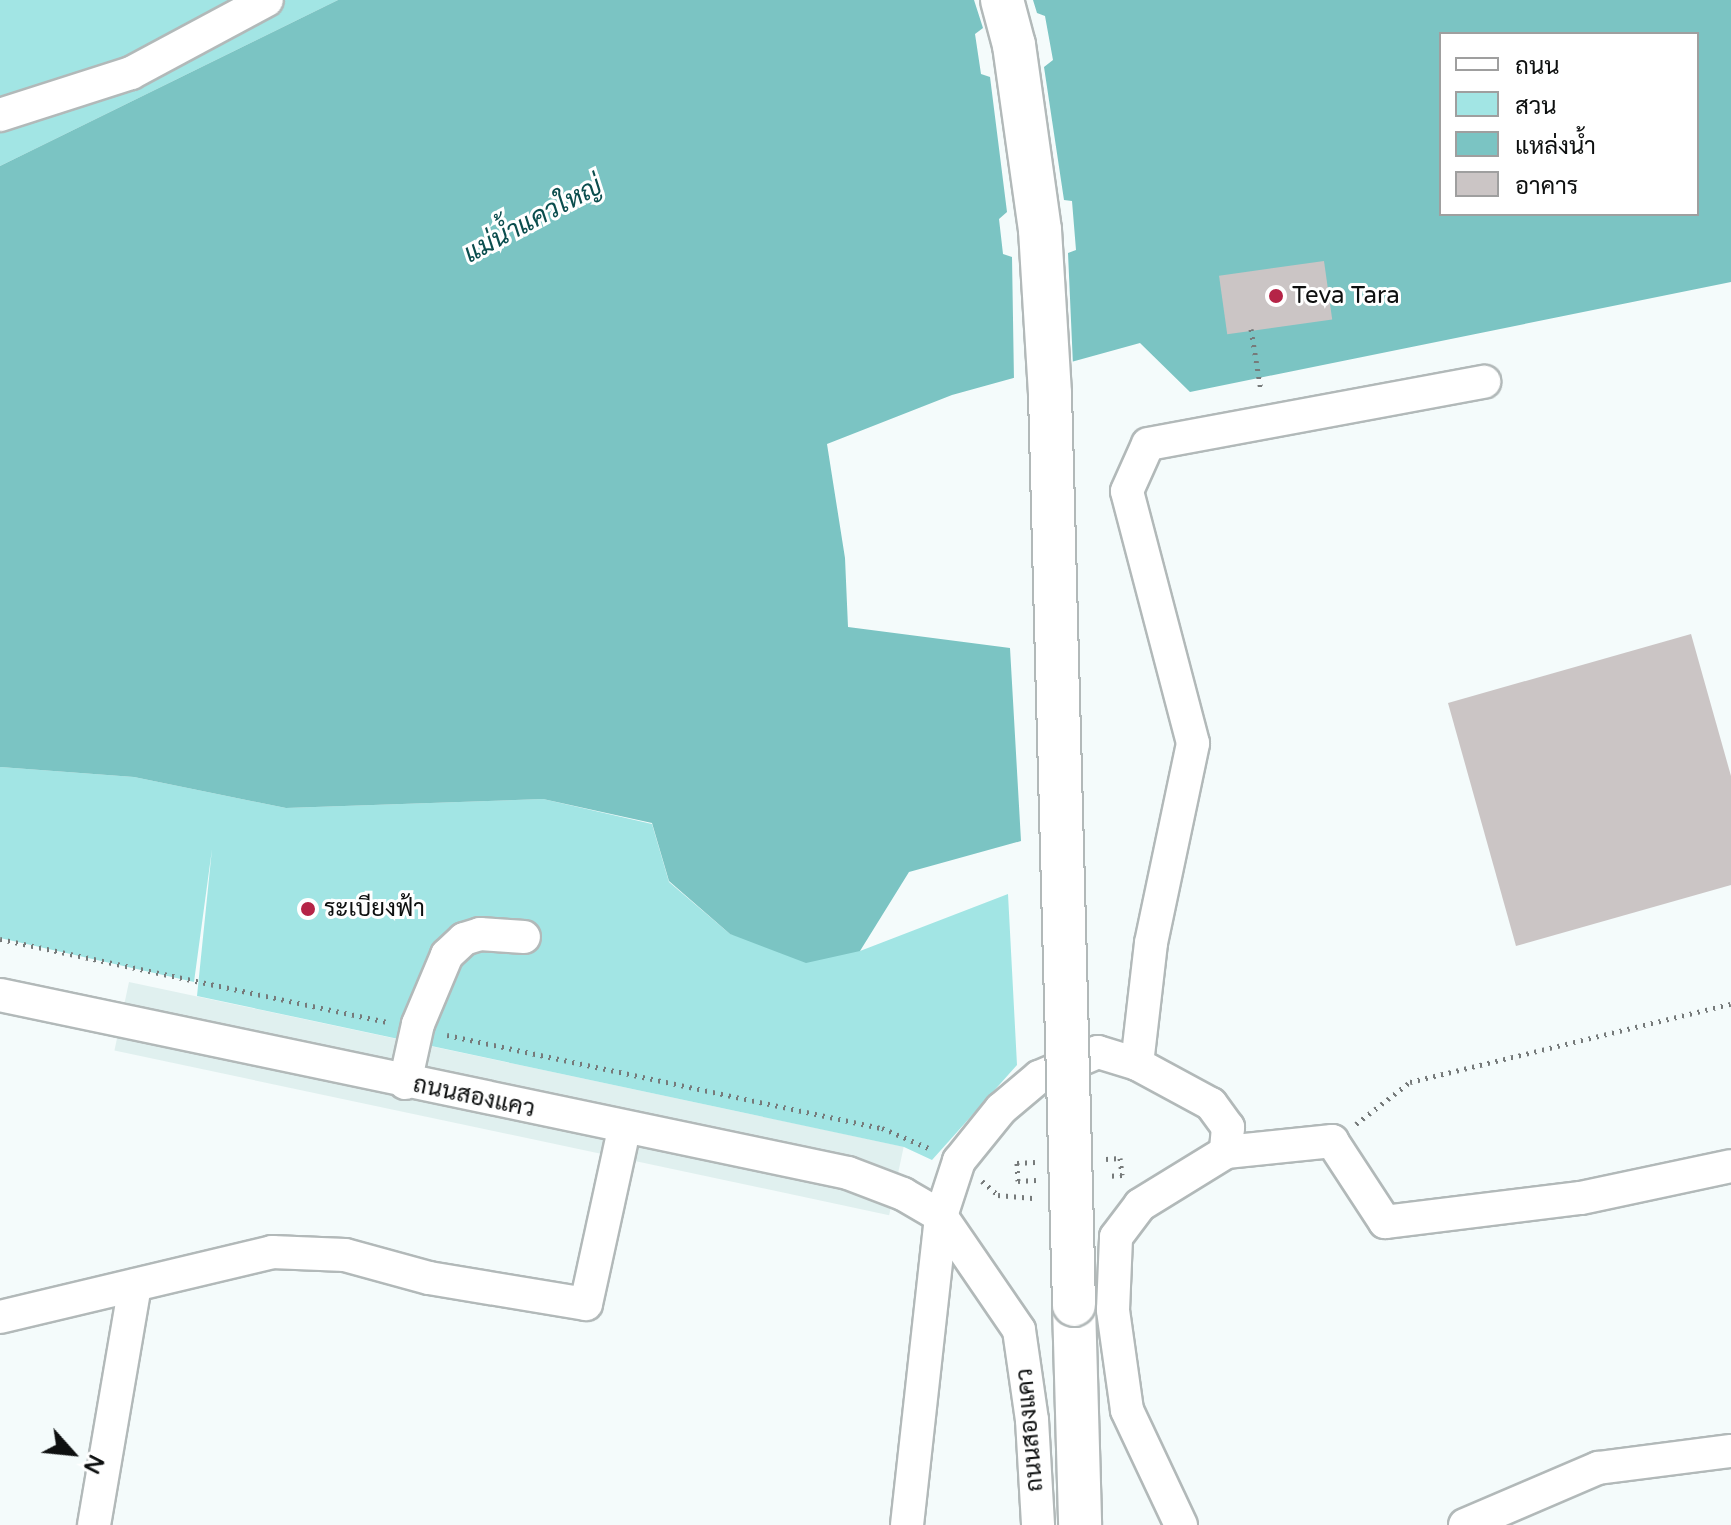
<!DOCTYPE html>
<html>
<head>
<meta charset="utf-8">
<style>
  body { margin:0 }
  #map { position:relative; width:1731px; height:1525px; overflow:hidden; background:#f4fbfb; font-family:"Varela Round",Sarabun,sans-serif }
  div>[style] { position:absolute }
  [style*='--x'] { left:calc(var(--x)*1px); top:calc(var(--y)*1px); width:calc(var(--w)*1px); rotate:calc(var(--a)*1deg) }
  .built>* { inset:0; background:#e0f0ef; transform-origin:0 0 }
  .green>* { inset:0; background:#a2e5e4 }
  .water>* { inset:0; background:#7bc4c3 }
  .pier>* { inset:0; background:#f4fbfb }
  .building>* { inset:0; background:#cbc5c5; transform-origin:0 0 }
  .path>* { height:5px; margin-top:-2.5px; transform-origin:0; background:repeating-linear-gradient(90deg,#767a7a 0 2px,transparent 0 8px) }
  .roads { filter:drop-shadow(2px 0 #b2b9b9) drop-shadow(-2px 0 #b2b9b9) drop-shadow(0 2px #b2b9b9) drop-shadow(0 -2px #b2b9b9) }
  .minor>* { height:32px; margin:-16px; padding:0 16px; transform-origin:16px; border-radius:16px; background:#fff }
  .major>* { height:42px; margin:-21px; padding:0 21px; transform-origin:21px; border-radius:21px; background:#fff }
  .bridges { filter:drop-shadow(2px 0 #b2b9b9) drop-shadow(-2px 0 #b2b9b9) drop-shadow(0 2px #b2b9b9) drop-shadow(0 -2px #b2b9b9) }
  .major-bridge>* { height:42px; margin:-21px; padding:0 21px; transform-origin:21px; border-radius:21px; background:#fff }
  .dots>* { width:22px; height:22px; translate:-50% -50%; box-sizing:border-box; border:4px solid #fff; border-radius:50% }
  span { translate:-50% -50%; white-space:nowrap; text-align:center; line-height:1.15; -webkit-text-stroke:6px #fff; paint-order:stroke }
  .poi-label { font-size:24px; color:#0e1010 }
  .left { translate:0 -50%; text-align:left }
  .street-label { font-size:24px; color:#0e1010 }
  .water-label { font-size:26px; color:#0a4d4d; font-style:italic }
  .legend { position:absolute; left:1439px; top:32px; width:260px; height:184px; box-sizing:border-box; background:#fff; border:2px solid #9f9f9f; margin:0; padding:10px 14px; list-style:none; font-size:24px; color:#0e1010 }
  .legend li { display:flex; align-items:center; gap:16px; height:40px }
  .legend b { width:40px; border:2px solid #9f9f9f }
  .north { position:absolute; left:32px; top:1413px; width:80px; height:80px; -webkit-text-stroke:6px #fff; paint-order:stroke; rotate:117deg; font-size:22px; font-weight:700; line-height:32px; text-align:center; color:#0e1010 }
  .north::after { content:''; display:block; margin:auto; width:28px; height:36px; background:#0e1010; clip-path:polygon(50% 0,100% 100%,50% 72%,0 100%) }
</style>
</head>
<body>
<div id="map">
  <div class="built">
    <div style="left:129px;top:982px;width:792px;height:70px;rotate:12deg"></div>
  </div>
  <div class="green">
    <div style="clip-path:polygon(0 0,338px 0,0 166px)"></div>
    <div style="clip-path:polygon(0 767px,134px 777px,286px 808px,543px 799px,652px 824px,669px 882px,730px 934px,860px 951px,1008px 894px,1017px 1065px,932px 1160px,904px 1147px,197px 996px,212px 849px,194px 982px,0 938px)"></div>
  </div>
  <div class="water">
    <div style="clip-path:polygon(evenodd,338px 0,1731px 0,1731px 282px,1190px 392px,1140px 343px,952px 395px,827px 444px,845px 558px,848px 627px,1010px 648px,1021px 841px,909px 872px,860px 951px,806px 963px,730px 934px,669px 881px,652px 823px,543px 799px,286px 808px,134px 777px,0 767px,0 166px,338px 0,1441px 34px,1697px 34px,1697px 214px,1441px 214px,1441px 34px)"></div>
  </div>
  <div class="pier">
    <div style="clip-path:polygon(974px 0,1033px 0,1037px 13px,1045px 16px,1053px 60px,1044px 67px,1064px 200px,1072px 201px,1076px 250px,1068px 253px,1073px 365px,1014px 382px,1012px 257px,1003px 254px,999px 219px,1007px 212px,990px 77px,981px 74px,975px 34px,983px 28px)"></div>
  </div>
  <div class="building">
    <div style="left:1324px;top:261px;width:59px;height:106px;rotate:82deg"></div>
    <div style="clip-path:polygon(1691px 634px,1731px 776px,1731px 885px,1516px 946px,1448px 703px)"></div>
  </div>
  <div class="path">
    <div style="--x:1251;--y:329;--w:63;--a:80.8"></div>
    <div style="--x:0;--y:939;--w:395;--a:12.1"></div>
    <div style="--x:447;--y:1035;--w:445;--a:12.1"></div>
    <div style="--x:882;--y:1128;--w:53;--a:23.2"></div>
    <div style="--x:1356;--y:1124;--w:68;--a:-37.9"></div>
    <div style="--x:1410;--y:1082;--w:330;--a:-13.7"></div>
    <div style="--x:1106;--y:1159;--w:14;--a:-4"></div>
    <div style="--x:1120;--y:1158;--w:17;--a:83"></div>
    <div style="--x:1122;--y:1175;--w:15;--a:176"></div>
    <div style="--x:1035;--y:1162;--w:18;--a:177"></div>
    <div style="--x:1017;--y:1163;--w:18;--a:87"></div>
    <div style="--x:1018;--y:1181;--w:18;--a:-3"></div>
    <div style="--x:982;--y:1181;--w:21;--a:41"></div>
    <div style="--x:998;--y:1195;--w:37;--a:5"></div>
  </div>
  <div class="roads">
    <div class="minor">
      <div style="--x:0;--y:115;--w:138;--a:-17.8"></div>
      <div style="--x:131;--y:73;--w:154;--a:-28.2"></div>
      <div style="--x:0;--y:995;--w:866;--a:11.85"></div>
      <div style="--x:848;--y:1173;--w:59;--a:20.9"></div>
      <div style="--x:903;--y:1194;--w:44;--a:30.1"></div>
      <div style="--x:941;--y:1216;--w:138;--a:55.6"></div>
      <div style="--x:1019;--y:1330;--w:91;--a:81.8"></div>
      <div style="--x:1032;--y:1420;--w:105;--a:86.7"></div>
      <div style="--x:1137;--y:1064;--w:122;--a:-83.4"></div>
      <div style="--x:1151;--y:943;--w:204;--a:-78.1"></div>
      <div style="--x:1193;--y:743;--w:260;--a:-104.7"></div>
      <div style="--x:1127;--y:491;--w:51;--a:-65.9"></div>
      <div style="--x:1148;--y:444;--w:342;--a:-10.5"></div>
      <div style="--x:405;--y:1083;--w:60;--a:-77.6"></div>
      <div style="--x:418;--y:1024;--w:75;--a:-67.2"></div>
      <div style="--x:447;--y:955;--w:23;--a:-43"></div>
      <div style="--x:464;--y:939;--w:17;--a:-17"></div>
      <div style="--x:480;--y:934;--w:44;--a:3.9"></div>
      <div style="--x:0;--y:1317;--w:280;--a:-13.4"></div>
      <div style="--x:272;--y:1252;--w:73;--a:2.4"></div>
      <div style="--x:345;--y:1255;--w:87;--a:15.3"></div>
      <div style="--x:429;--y:1278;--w:159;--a:9.4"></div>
      <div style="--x:586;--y:1304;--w:179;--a:-77.7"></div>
      <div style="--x:94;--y:1525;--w:243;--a:-80.3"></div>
      <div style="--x:907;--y:1525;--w:311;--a:-83.7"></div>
      <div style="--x:941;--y:1216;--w:58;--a:-71.9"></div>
      <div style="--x:959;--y:1161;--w:67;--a:-51.1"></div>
      <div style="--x:1001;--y:1109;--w:50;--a:-40.1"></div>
      <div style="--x:1039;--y:1077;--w:64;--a:-23"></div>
      <div style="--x:1098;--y:1052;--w:41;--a:17.1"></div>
      <div style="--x:1137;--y:1064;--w:84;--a:28.4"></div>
      <div style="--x:1211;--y:1104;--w:29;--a:54"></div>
      <div style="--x:1228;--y:1127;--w:25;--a:95"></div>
      <div style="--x:1181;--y:1525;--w:127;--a:-115.2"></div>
      <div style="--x:1127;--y:1410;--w:101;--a:-98"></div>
      <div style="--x:1113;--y:1310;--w:73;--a:-87.6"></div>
      <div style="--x:1116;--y:1237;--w:40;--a:-53"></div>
      <div style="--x:1140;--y:1205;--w:101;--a:-31.6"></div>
      <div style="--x:1226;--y:1152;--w:107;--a:-5.9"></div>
      <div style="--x:1332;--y:1141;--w:97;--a:56.8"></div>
      <div style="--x:1385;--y:1222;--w:197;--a:-7"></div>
      <div style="--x:1581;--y:1198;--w:153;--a:-12"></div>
      <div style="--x:1465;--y:1525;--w:145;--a:-23.2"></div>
      <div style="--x:1598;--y:1468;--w:134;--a:-7.3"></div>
    </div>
    <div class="major">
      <div style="--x:1074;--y:1305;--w:220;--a:88.4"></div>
    </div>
  </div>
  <div class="bridges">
    <div class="major-bridge">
      <div style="--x:1002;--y:0;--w:47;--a:75.1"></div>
      <div style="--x:1014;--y:45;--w:187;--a:82"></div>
      <div style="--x:1040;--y:230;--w:164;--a:86.5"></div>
      <div style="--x:1050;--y:394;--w:911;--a:88.49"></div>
    </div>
  </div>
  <div class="dots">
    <div style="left:1276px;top:296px;background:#b52447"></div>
    <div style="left:308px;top:909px;background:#b52447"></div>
  </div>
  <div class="poi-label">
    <span class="left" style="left:1292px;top:296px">Teva Tara</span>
    <span class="left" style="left:324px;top:909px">ระเบียงฟ้า</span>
  </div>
  <div class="street-label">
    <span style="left:474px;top:1097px;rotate:12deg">ถนนสองแคว</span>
    <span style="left:1030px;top:1430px;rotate:-95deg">ถนนสองแคว</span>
  </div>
  <div class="water-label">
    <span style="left:533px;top:220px;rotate:-28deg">แม่น้ำแควใหญ่</span>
  </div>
  <ul class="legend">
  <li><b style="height:10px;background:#fff"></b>ถนน</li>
  <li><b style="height:22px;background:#a2e5e4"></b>สวน</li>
  <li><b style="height:22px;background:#7bc4c3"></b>แหล่งน้ำ</li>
  <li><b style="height:22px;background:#cbc5c5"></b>อาคาร</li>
  </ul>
  <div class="north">N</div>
</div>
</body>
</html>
